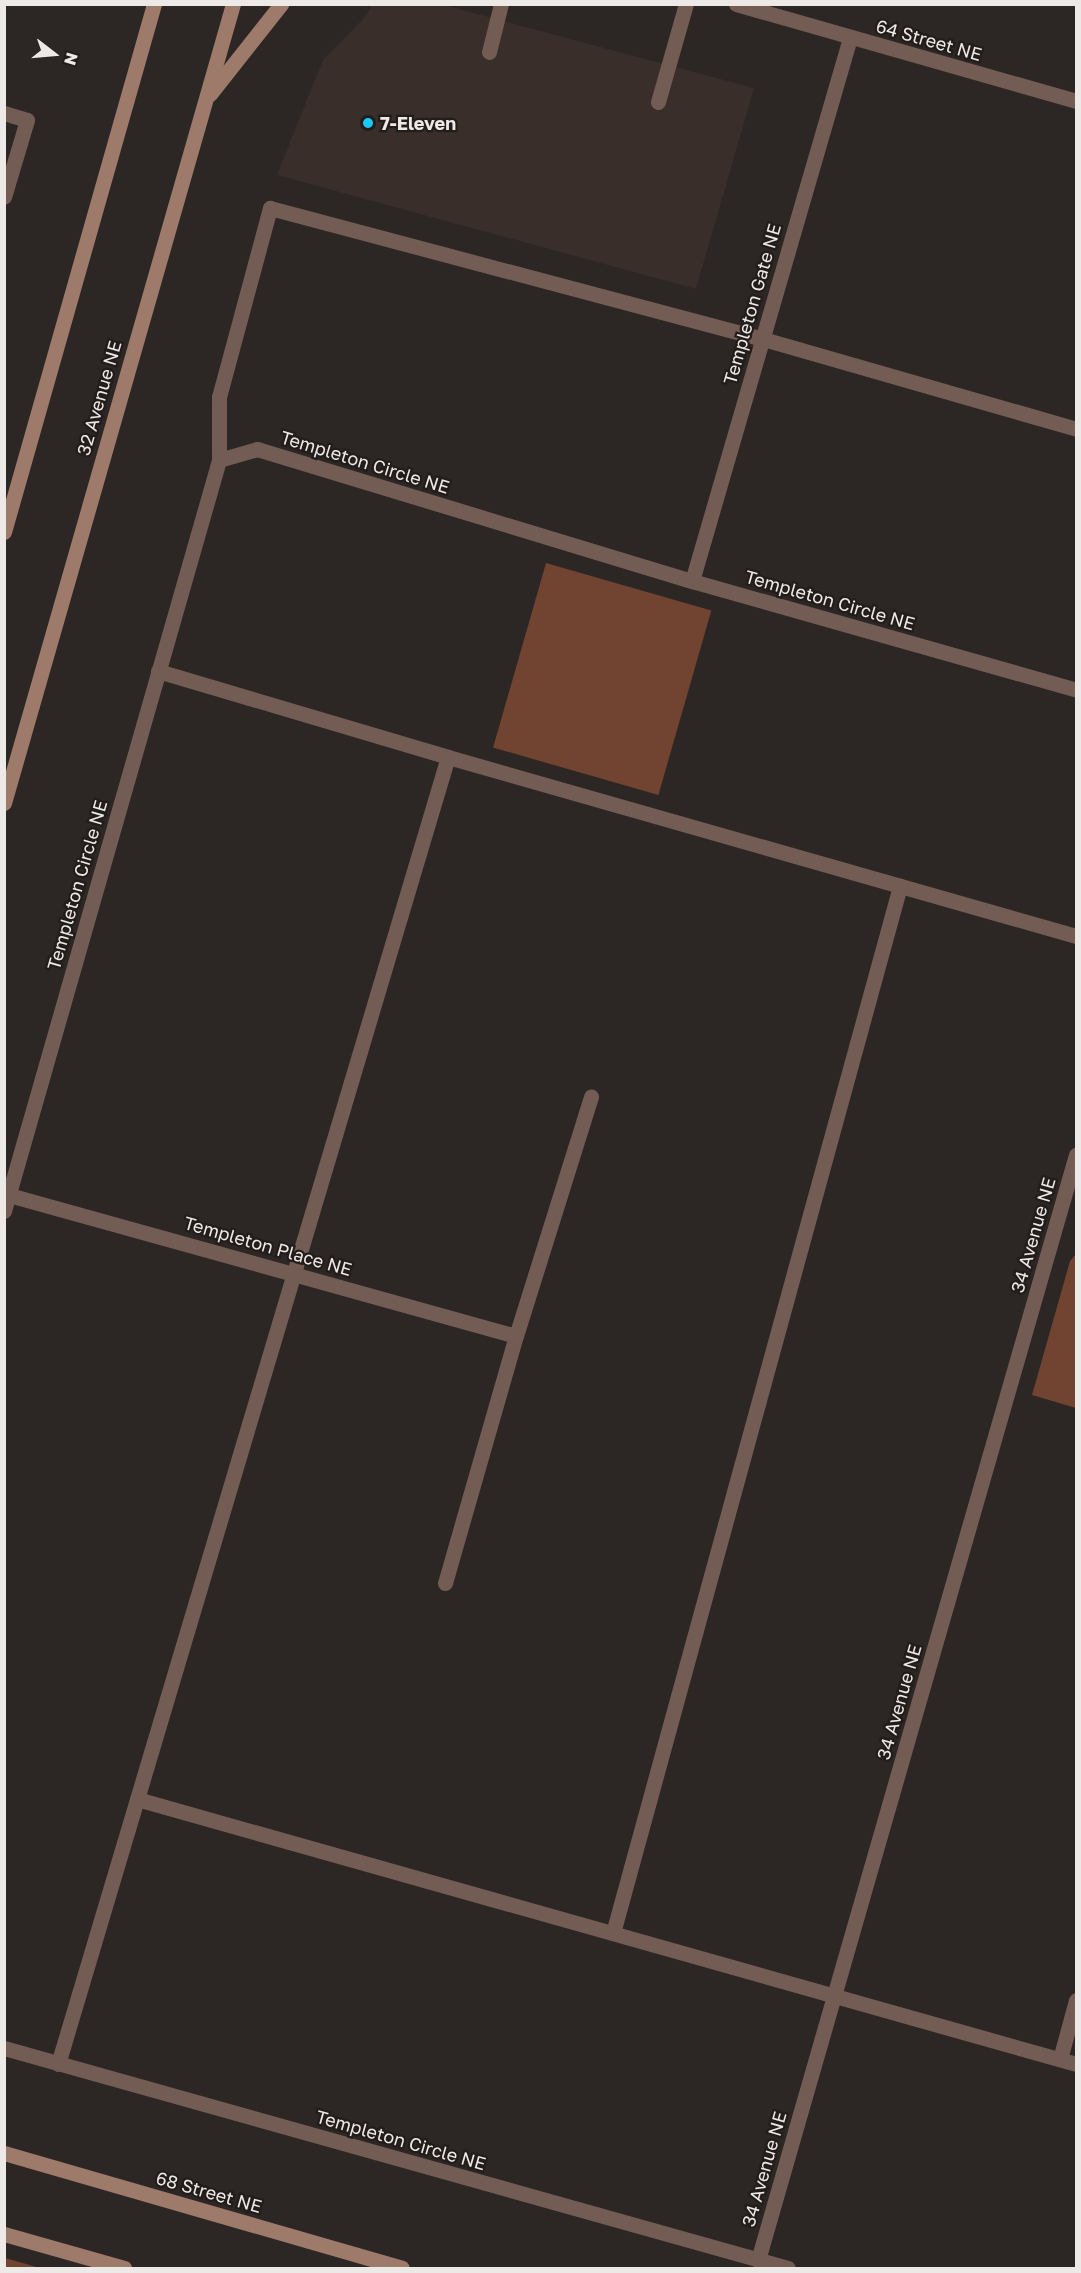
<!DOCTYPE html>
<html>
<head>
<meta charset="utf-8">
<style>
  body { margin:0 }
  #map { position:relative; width:1081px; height:2273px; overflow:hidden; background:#2c2624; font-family:"Golos Text",sans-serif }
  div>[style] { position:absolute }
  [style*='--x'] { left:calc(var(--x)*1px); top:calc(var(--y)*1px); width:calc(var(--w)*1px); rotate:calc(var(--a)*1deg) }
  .built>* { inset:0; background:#392e29 }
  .green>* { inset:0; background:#704430; transform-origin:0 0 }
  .service>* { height:15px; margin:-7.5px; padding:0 7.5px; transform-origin:7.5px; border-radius:7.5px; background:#735c53 }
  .minor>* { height:15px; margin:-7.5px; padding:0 7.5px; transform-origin:7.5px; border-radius:7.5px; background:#735c53 }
  .tertiary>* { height:15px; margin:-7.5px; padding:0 7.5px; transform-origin:7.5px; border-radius:7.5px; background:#735c53 }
  .secondary>* { height:15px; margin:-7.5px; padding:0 7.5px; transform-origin:7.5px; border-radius:7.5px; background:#9d7a6a }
  .dots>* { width:16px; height:16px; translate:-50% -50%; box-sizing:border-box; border:3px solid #221d1a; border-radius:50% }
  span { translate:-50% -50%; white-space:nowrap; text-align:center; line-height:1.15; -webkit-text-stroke:4.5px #221d1a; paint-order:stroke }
  .street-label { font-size:18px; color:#ede9e7 }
  .poi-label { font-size:18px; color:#ede9e7; font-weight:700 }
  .left { translate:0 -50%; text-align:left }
  .frame { position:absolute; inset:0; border:6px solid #ede9e7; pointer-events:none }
  .north { position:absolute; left:24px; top:24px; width:60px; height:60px; -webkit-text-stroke:4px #221d1a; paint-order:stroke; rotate:106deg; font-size:16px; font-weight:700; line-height:24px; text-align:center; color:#ede9e7 }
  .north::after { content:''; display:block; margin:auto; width:21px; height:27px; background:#ede9e7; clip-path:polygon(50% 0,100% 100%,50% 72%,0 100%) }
</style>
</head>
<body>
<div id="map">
  <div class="built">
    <div style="clip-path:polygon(372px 5px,444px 5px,754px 88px,696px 289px,277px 175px,323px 60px,364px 18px)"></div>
  </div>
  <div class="green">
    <div style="left:546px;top:563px;width:172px;height:192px;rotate:16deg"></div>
    <div style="clip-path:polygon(1076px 1254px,1076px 1408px,1032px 1395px,1070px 1261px)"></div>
    <div style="clip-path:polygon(5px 2258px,40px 2268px,5px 2268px)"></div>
  </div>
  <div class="service">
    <div style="--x:489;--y:52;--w:49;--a:-76"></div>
    <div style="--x:658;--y:102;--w:102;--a:-74.1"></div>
    <div style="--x:4;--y:113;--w:24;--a:17"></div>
    <div style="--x:27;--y:120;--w:80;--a:106.6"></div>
    <div style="--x:219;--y:460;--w:63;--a:-90"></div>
    <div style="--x:219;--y:397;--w:196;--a:-74.9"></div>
    <div style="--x:270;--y:208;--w:510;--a:14.88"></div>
    <div style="--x:763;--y:339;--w:326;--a:16"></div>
    <div style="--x:158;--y:671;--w:302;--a:16.5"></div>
    <div style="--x:448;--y:757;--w:653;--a:15.91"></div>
    <div style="--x:137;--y:1799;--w:976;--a:15.76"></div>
    <div style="--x:613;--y:1933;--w:1086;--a:-74.67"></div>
    <div style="--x:1060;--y:2059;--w:61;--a:-74.8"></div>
    <div style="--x:58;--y:2064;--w:1364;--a:-73.39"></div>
  </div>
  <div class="minor">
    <div style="--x:692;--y:581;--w:566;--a:-73.78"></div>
    <div style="--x:9;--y:1195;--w:526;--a:15.54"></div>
    <div style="--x:4;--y:1211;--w:781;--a:-74.02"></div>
    <div style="--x:219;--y:460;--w:40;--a:-16"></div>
    <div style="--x:257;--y:449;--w:455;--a:16.9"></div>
    <div style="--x:692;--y:581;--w:399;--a:15.8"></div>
    <div style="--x:445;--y:1583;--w:257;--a:-74"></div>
    <div style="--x:516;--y:1336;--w:251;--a:-72.6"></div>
    <div style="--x:4;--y:2048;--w:814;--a:15.67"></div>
    <div style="--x:758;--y:2260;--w:1150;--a:-73.95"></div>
  </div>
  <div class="tertiary">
    <div style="--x:736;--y:4;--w:354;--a:15.9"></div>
  </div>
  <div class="secondary">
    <div style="--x:210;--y:94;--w:115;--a:-51.7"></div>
    <div style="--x:4;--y:532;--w:549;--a:-74.14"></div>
    <div style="--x:4;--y:803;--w:831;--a:-74.01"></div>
    <div style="--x:4;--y:2153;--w:414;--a:16.1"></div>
    <div style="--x:4;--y:2234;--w:125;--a:15.8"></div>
  </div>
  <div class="dots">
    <div style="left:368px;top:123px;background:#18cafc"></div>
  </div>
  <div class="street-label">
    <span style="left:929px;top:40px;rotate:16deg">64 Street NE</span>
    <span style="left:752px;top:304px;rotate:-74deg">Templeton Gate NE</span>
    <span style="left:99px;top:398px;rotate:-74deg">32 Avenue NE</span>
    <span style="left:365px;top:462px;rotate:17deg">Templeton Circle NE</span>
    <span style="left:830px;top:600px;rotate:16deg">Templeton Circle NE</span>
    <span style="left:77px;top:885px;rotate:-74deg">Templeton Circle NE</span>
    <span style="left:1033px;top:1235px;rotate:-74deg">34 Avenue NE</span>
    <span style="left:268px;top:1246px;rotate:16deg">Templeton Place NE</span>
    <span style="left:899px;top:1702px;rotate:-74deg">34 Avenue NE</span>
    <span style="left:401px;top:2140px;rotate:16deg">Templeton Circle NE</span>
    <span style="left:764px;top:2169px;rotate:-74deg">34 Avenue NE</span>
    <span style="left:209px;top:2192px;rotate:16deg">68 Street NE</span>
  </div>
  <div class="poi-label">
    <span class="left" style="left:380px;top:123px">7-Eleven</span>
  </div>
  <div class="frame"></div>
  <div class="north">N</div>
</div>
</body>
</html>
